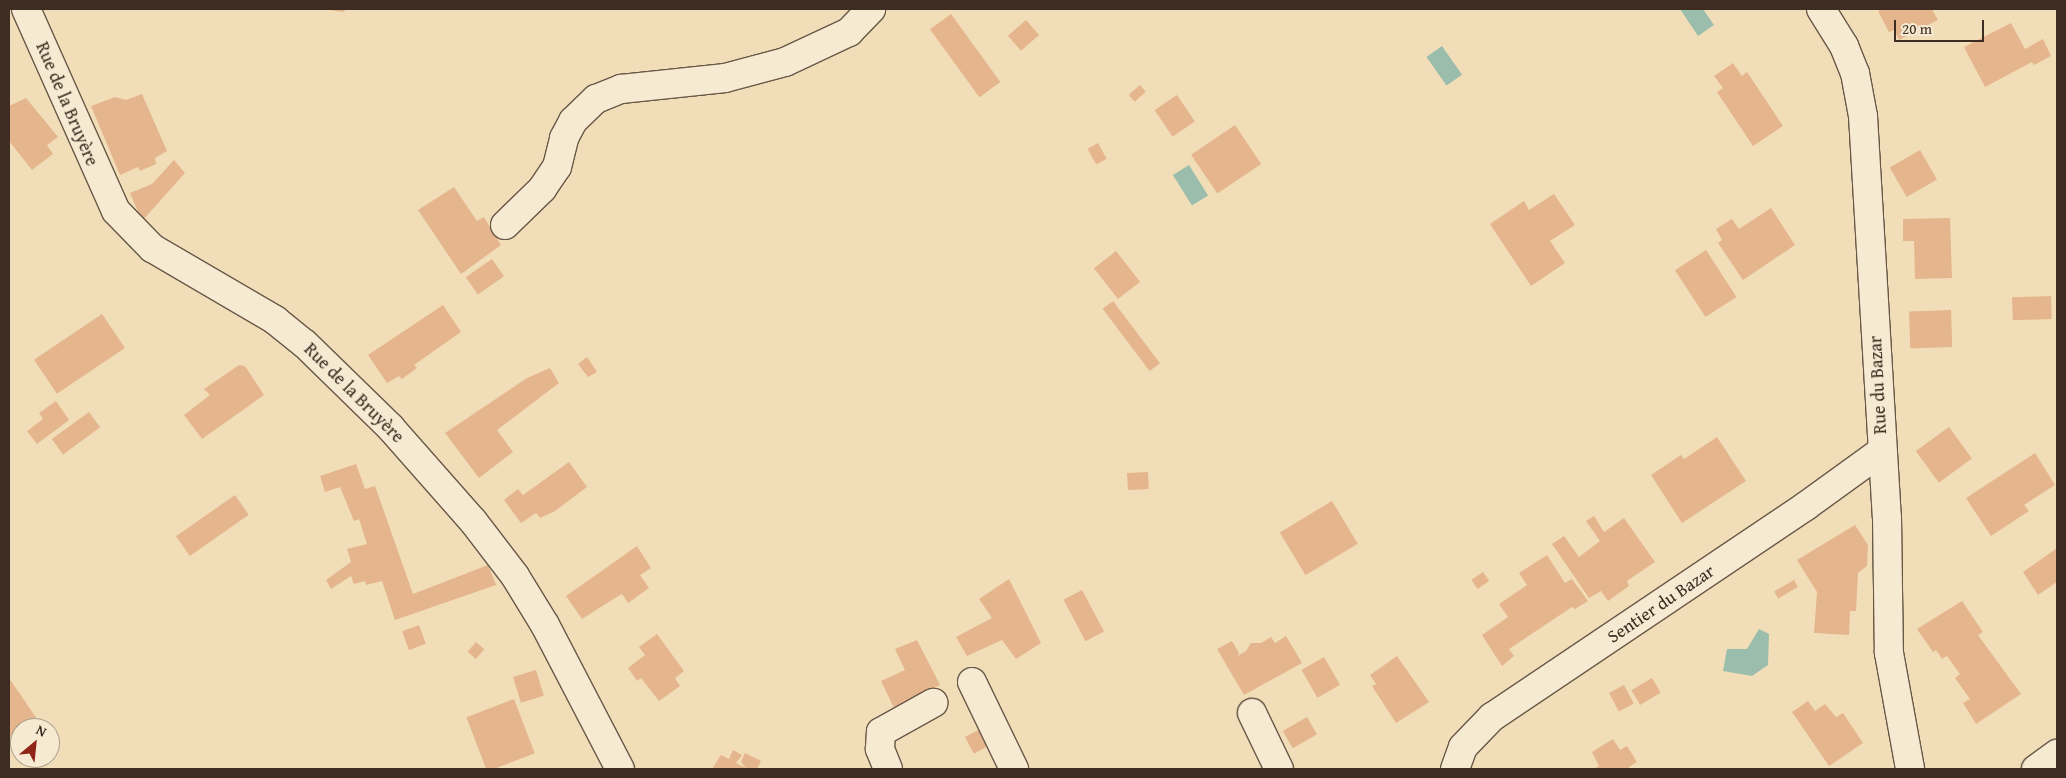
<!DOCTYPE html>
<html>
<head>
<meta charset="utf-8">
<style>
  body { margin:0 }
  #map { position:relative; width:2066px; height:778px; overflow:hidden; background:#f1deb9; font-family:"Gentium Book Plus",serif }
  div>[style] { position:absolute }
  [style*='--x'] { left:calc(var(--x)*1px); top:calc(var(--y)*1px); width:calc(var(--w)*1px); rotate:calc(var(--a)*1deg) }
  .water>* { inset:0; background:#9bbdab; transform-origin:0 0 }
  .building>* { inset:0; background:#e5b58d; transform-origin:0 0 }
  .roads { filter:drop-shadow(1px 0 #695847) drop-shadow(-1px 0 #695847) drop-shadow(0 1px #695847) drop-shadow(0 -1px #695847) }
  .minor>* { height:28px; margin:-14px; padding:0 14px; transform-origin:14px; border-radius:14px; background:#f6ead2 }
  span { translate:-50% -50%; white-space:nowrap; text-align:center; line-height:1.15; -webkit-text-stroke:4px #f6ead2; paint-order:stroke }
  .street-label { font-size:18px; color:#3c2c21 }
  .frame { position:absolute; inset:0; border:10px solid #3c2c21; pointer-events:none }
  .north { position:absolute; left:10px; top:718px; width:50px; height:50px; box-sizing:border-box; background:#f6ead2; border:1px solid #ac9e8b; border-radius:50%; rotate:28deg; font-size:14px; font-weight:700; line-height:20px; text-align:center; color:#3c2c21 }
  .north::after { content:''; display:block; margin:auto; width:18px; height:22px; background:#8f2418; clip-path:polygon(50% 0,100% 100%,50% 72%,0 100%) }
  .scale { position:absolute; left:1894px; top:20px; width:90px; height:22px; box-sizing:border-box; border:2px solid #3c2c21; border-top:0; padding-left:6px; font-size:15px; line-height:18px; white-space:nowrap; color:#3c2c21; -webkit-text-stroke:4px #f6ead2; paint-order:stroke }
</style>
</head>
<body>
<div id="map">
  <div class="water">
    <div style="clip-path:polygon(1680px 9px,1703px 9px,1714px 25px,1698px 36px)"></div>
    <div style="left:1442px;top:46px;width:35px;height:19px;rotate:55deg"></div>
    <div style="left:1189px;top:165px;width:36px;height:19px;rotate:58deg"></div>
    <div style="clip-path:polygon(1759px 629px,1769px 634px,1768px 665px,1752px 676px,1723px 671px,1727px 649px,1747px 649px)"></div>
  </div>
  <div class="building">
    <div style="clip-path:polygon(322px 9px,347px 9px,343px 12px)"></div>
    <div style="clip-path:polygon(1883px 9px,1932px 9px,1938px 20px,1899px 40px,1894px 30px,1889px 32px,1878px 11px)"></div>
    <div style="left:951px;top:14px;width:84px;height:26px;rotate:54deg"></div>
    <div style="left:1026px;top:20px;width:20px;height:24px;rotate:49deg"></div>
    <div style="clip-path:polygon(2011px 23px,2025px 49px,2043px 39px,2051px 56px,2034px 65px,2032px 62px,1985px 87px,1964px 47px)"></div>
    <div style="clip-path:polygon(1733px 63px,1742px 76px,1747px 72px,1783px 126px,1753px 146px,1717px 92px,1723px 88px,1714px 76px)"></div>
    <div style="left:1140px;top:85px;width:9px;height:15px;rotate:49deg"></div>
    <div style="clip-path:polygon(142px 94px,167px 151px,155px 158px,156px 164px,140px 171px,138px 167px,120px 175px,91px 106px,115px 97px,126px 100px)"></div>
    <div style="left:1177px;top:95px;width:32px;height:27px;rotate:56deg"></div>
    <div style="clip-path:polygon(26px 98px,58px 137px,47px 145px,53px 154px,32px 170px,9px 141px,9px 106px)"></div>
    <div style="left:1235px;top:125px;width:47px;height:53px;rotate:56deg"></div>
    <div style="left:1098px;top:143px;width:18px;height:12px;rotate:61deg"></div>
    <div style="left:1920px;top:150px;width:34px;height:35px;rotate:60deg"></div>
    <div style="clip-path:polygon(174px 160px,185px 173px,142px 221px,130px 193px,152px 184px)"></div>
    <div style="clip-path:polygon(454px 187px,477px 221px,484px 217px,501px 245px,461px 274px,418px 210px)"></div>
    <div style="clip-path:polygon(1554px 194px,1575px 225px,1550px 241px,1565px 263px,1531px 286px,1490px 224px,1524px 201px,1529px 210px)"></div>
    <div style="clip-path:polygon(1771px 208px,1795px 245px,1743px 280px,1718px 243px,1722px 240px,1716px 229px,1732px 219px,1739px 229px)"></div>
    <div style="clip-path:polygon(1950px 218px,1952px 278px,1915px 279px,1914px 241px,1903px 241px,1903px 219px)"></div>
    <div style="left:1706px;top:250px;width:56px;height:37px;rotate:57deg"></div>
    <div style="left:1116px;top:251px;width:39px;height:28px;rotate:52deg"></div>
    <div style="left:492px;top:259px;width:21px;height:32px;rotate:55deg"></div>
    <div style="left:2051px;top:296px;width:23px;height:39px;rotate:88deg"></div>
    <div style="left:1113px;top:301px;width:78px;height:13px;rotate:53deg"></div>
    <div style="clip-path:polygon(443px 305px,461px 332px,414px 365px,417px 368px,402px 379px,399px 376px,387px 383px,368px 355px)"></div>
    <div style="left:1951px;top:310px;width:37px;height:42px;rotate:88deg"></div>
    <div style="left:102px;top:314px;width:41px;height:82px;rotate:56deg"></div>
    <div style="clip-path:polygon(587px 357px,597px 372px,588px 377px,578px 364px)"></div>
    <div style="clip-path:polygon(239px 365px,245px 366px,264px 395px,202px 439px,184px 415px,210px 395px,204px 389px)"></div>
    <div style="clip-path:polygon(550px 368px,559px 383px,497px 430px,513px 452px,479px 478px,445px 433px,527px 378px)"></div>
    <div style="clip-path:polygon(56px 401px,69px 420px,37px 444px,27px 431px,43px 419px,39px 413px)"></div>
    <div style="left:89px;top:412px;width:19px;height:46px;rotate:54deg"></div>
    <div style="left:1949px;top:427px;width:39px;height:41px;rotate:54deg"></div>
    <div style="clip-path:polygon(1717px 437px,1746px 481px,1682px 523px,1651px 475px,1681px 455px,1684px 459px)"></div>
    <div style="clip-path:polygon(2035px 453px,2055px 485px,2024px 505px,2029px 511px,1991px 536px,1966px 498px)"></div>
    <div style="clip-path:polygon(569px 462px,587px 487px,555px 511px,540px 518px,536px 513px,521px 523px,504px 500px,518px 489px,523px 495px)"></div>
    <div style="clip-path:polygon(356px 464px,365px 489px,375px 486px,413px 594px,488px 565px,496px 585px,395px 620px,382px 581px,366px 585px,365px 581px,354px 584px,351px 576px,331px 589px,326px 580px,351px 562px,347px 549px,367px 544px,359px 519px,354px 521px,340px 487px,325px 492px,320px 476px)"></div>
    <div style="left:1148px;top:472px;width:17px;height:21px;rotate:87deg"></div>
    <div style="left:235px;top:495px;width:24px;height:72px;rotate:55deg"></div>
    <div style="left:1332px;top:501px;width:50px;height:61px;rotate:59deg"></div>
    <div style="clip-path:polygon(1594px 516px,1604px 532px,1624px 518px,1655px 562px,1627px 581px,1629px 586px,1608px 601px,1601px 591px,1589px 598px,1552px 544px,1564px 536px,1579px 557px,1600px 541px,1586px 521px)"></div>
    <div style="clip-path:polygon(1855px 525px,1868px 545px,1867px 566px,1858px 573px,1856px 611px,1850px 611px,1849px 635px,1814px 633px,1817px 592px,1797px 560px)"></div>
    <div style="clip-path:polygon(637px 546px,651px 568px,640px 575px,649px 588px,628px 603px,622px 594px,615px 598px,582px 619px,566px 596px)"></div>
    <div style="clip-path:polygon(2057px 548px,2057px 582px,2038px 595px,2023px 572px)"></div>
    <div style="clip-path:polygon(1547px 555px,1565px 583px,1572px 579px,1588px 601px,1575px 609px,1572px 607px,1509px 649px,1514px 656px,1502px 666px,1482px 635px,1508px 617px,1499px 604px,1527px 585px,1519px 573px)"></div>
    <div style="left:1483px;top:572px;width:11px;height:14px;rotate:56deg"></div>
    <div style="clip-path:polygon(1009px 579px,1041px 643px,1016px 659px,1002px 640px,967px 656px,956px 637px,992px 618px,979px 599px)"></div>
    <div style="left:1794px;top:580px;width:8px;height:23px;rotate:60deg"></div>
    <div style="left:1082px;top:590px;width:47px;height:21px;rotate:62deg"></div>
    <div style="clip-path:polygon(1962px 601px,1983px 632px,1978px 635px,2021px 694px,1976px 724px,1963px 703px,1970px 699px,1955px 678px,1960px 674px,1947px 656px,1942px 659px,1936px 650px,1933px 652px,1917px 629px)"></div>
    <div style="left:419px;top:625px;width:20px;height:18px;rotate:70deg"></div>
    <div style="clip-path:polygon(657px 634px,684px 671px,675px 678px,680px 686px,659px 701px,641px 678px,637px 681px,628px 668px,645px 655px,639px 647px)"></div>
    <div style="clip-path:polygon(1286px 636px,1302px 663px,1244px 695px,1217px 649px,1232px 641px,1239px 653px,1237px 656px,1246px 651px,1251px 643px,1261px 643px,1271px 637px,1275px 643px)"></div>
    <div style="clip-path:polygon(917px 640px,940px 685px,894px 708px,881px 681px,905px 670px,895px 649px)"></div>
    <div style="left:476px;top:642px;width:11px;height:13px;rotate:41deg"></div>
    <div style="clip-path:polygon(1397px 656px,1429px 702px,1396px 723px,1372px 686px,1376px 684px,1370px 675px)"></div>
    <div style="left:1324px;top:657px;width:32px;height:26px;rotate:60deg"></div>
    <div style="left:536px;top:670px;width:27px;height:24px;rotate:73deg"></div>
    <div style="clip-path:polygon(9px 678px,37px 719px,9px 738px)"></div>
    <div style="left:1652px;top:678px;width:17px;height:24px;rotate:59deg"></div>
    <div style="left:1624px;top:685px;width:21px;height:17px;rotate:62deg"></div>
    <div style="left:514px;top:699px;width:58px;height:51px;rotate:69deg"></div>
    <div style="clip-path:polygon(1808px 701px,1815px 711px,1825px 704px,1836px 717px,1843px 713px,1863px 743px,1829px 766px,1792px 712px)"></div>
    <div style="left:1307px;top:717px;width:20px;height:28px;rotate:60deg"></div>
    <div style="left:980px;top:729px;width:19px;height:17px;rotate:62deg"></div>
    <div style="clip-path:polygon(1613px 739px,1620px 750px,1627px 746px,1637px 762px,1629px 767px,1630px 769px,1594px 769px,1599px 766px,1592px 752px)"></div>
    <div style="clip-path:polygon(733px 750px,742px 755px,736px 763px,746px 768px,741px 762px,745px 753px,761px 761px,757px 769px,712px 769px,721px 755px,729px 759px)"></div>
  </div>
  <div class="roads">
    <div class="minor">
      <div style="--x:26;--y:9;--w:221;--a:66"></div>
      <div style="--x:116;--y:211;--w:52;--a:45.8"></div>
      <div style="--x:152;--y:248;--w:143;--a:30.3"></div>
      <div style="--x:275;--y:320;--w:38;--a:39"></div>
      <div style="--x:305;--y:344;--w:119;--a:44.3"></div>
      <div style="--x:390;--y:427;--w:125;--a:48.6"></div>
      <div style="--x:473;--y:521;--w:69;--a:52.6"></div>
      <div style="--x:515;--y:576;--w:57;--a:58.5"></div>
      <div style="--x:545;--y:625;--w:162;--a:62.5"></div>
      <div style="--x:1821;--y:9;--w:44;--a:58.1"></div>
      <div style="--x:1844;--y:46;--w:29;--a:68"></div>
      <div style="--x:1855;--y:73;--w:44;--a:79.5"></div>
      <div style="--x:1863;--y:116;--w:402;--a:86.6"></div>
      <div style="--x:1887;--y:517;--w:136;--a:89.2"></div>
      <div style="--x:1889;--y:653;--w:118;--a:79.7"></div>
      <div style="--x:505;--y:225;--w:52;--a:-44.2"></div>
      <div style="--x:542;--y:189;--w:27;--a:-56"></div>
      <div style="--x:557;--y:167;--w:30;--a:-76"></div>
      <div style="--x:564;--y:138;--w:19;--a:-62"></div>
      <div style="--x:573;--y:121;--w:32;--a:-44"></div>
      <div style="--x:596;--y:99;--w:27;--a:-22"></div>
      <div style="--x:621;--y:89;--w:105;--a:-6"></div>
      <div style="--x:725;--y:78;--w:62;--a:-14.9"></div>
      <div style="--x:785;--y:62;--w:71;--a:-25.1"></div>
      <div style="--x:849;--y:32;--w:32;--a:-46"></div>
      <div style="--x:972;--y:682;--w:97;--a:64.2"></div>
      <div style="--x:1252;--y:713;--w:62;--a:64.3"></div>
      <div style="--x:888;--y:769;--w:22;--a:-112"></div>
      <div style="--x:880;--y:749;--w:17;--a:-87"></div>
      <div style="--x:881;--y:732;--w:60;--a:-29.1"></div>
      <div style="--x:1455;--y:769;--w:23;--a:-70"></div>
      <div style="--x:1463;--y:747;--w:42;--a:-46"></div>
      <div style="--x:1492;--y:717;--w:378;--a:-33.9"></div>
      <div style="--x:1806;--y:506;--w:94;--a:-35.9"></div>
      <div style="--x:2036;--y:769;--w:26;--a:-36"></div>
    </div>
  </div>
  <div class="street-label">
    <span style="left:67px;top:104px;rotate:67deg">Rue de la Bruyère</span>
    <span style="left:1878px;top:385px;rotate:-93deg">Rue du Bazar</span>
    <span style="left:354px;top:393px;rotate:45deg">Rue de la Bruyère</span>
    <span style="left:1661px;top:604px;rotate:-34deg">Sentier du Bazar</span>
  </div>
  <div class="frame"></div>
  <div class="north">N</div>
  <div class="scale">20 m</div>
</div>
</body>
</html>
